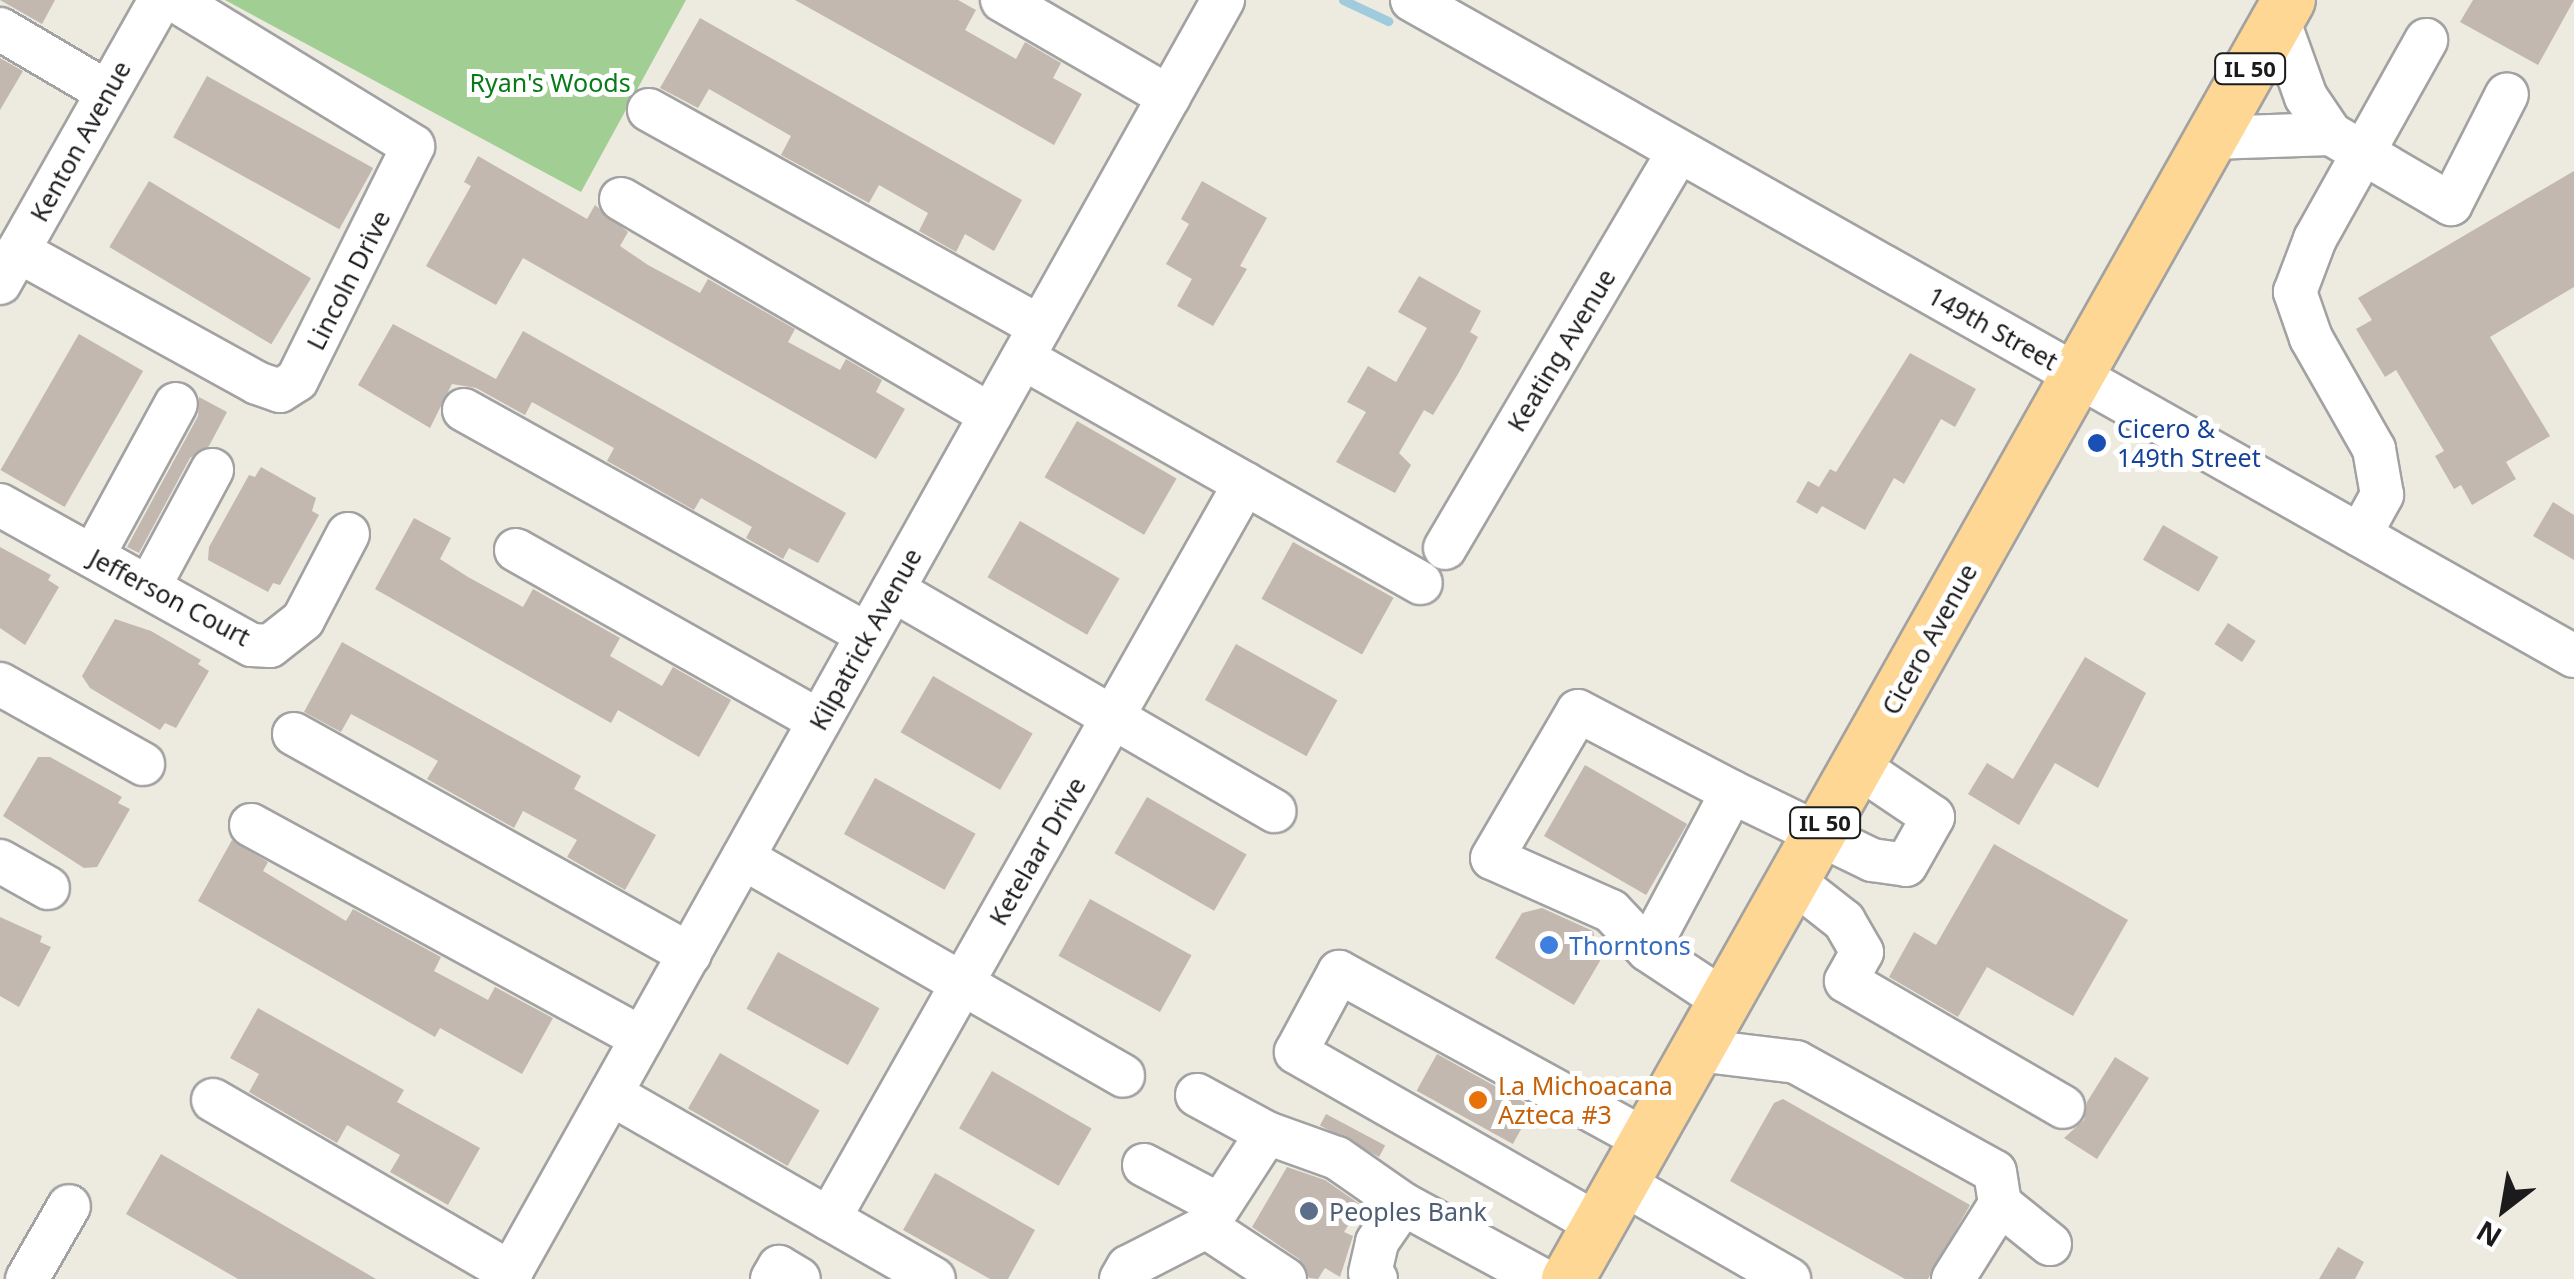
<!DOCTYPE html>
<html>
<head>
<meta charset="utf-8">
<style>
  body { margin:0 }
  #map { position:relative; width:2574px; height:1279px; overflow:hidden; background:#edeae0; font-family:"Noto Sans",sans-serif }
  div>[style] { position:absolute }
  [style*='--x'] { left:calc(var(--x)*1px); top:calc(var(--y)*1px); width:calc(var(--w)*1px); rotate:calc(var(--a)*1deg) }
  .forest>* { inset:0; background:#a1ce93 }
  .stream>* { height:9px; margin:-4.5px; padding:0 4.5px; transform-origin:4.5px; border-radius:4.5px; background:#9fcbdd }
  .building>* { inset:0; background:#c2b8b0; transform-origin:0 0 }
  .roads { filter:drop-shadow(2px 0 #a2a2a2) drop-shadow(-2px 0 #a2a2a2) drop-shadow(0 2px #a2a2a2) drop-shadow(0 -2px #a2a2a2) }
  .minor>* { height:42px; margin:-21px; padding:0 21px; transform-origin:21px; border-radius:21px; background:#fff }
  .major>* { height:52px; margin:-26px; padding:0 26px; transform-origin:26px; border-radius:26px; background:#fed794 }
  .dots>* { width:28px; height:28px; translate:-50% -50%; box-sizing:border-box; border:5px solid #fff; border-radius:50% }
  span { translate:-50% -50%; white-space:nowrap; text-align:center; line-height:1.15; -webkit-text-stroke:10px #fff; paint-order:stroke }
  .shield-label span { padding:2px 8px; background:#fff; border:2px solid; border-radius:8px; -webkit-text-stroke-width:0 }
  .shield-label { font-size:22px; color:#1b1b1b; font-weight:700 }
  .park-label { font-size:25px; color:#087b18 }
  .street-label { font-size:25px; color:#1b1b1b }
  .transit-label { font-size:25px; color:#164399 }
  .left { translate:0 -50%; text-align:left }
  .shop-label { font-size:25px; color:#366cbe }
  .food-label { font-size:25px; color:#c56008 }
  .service-label { font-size:25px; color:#4e5e75 }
  .north { position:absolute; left:2454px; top:1159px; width:100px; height:100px; -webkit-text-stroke:8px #fff; paint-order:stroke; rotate:211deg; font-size:28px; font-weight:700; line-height:40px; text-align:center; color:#1b1b1b }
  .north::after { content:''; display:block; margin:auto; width:35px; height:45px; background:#1b1b1b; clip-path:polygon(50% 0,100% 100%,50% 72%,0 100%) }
</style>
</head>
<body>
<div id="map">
  <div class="forest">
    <div style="clip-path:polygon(225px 0,686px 0,581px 192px)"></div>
  </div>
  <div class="stream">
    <div style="--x:1343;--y:0;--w:50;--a:25"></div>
  </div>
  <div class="building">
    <div style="clip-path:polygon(0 0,55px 0,42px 24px)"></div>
    <div style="clip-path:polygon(795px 0,958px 0,976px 10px,965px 30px,1016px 59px,1025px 42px,1061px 63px,1053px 78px,1082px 94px,1054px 145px)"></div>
    <div style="clip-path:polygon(2473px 0,2574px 0,2538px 65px,2460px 22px)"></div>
    <div style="clip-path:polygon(700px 18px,1022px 200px,994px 251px,965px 234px,956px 252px,919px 231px,928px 213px,879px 185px,869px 203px,781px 155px,791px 136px,709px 89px,698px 108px,660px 88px)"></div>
    <div style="clip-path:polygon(0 58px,23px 71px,0 110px)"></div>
    <div style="left:207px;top:76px;width:190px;height:70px;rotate:29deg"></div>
    <div style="clip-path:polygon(478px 156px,587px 219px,595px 205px,628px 232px,620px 246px,648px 265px,700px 293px,708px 279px,795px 329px,788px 342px,840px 370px,846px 359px,882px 380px,876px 392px,905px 409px,876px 459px,523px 258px,496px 305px,426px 266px,471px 186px,464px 182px)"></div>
    <div style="clip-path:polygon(2574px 171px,2574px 287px,2490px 337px,2550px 436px,2506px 462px,2516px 479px,2472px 505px,2461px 485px,2454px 489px,2435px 456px,2444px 451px,2396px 370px,2385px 377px,2356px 329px,2372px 320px,2358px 298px)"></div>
    <div style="left:149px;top:181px;width:189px;height:77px;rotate:31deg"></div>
    <div style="clip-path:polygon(1202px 181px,1267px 218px,1240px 266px,1247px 269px,1213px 326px,1177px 306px,1192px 279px,1166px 264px,1189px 224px,1181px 219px)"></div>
    <div style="clip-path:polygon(1419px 276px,1481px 311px,1470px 332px,1478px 337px,1458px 374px,1433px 415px,1424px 410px,1399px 453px,1411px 465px,1395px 493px,1336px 462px,1366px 412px,1347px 402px,1368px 366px,1396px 382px,1427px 328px,1398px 312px)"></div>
    <div style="clip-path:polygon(393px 324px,496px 379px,523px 331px,846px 513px,818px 563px,789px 548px,783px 559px,746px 538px,752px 527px,701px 498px,694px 510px,607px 461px,614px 448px,532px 402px,525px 415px,476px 388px,452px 384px,430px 428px,358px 385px)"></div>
    <div style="left:79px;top:334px;width:74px;height:157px;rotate:30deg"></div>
    <div style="clip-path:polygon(1910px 353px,1976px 389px,1955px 427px,1941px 419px,1904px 484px,1894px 478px,1865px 530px,1822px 506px,1817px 514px,1796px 502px,1808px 481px,1819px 487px,1830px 469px,1836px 472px)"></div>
    <div style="clip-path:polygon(199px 397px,227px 412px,209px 446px,190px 458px,139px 553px,127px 547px,198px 416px)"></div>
    <div style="left:1077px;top:421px;width:115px;height:65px;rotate:30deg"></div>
    <div style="clip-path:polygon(261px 467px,316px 498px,312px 511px,319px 515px,280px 585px,273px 583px,268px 592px,208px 560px,209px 547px,249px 475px,255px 477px)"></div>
    <div style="clip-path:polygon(2553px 502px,2574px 515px,2574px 560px,2533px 536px)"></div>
    <div style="clip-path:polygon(414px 518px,451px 538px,440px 559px,468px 577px,523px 607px,533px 589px,620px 638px,610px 656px,662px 686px,673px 667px,731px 700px,699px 757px,618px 710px,611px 723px,375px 589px)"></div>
    <div style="left:1020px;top:521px;width:115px;height:65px;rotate:30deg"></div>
    <div style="left:2163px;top:525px;width:64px;height:40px;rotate:30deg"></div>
    <div style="left:1293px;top:542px;width:115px;height:65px;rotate:29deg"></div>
    <div style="clip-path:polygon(0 547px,51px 575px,48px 580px,59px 587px,25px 645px,0 628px)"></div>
    <div style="clip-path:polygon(115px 619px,151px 631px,201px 660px,198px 664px,209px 671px,176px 728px,165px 723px,160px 730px,90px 688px,82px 676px)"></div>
    <div style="left:2228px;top:623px;width:33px;height:25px;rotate:33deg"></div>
    <div style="clip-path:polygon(342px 642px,581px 776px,574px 789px,656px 835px,625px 890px,567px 857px,577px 840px,523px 811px,514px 828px,427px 779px,438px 761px,409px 745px,351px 714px,341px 732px,304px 712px)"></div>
    <div style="left:1236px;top:644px;width:116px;height:64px;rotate:29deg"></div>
    <div style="clip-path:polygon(2085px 657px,2146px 693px,2098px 788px,2055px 763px,2019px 825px,1968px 794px,1987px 763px,2013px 779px)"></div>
    <div style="left:933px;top:676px;width:115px;height:65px;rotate:30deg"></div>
    <div style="clip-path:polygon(38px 757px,50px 757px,122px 797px,118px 803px,130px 809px,97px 867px,84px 868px,3px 816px)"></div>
    <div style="left:1585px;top:765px;width:118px;height:82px;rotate:30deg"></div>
    <div style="left:875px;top:778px;width:115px;height:64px;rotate:29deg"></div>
    <div style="left:1147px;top:797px;width:115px;height:65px;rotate:30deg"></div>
    <div style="clip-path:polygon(232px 840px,268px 862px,263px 871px,346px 921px,353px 909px,441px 957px,434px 971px,488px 1000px,495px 987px,553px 1018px,522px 1074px,440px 1028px,435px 1037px,198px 901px)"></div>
    <div style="clip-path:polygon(1994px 844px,2128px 920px,2073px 1016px,1987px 967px,1958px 1017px,1889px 977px,1914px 932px,1936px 945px)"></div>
    <div style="left:1090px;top:899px;width:116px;height:65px;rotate:29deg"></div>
    <div style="clip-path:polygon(1542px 908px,1593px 931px,1600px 961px,1574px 1005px,1495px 958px,1522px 913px)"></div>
    <div style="clip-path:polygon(0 917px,42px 936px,40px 942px,51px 947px,19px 1007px,0 996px)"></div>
    <div style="left:778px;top:952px;width:116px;height:65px;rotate:29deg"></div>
    <div style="clip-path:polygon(258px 1008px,404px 1090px,397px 1102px,480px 1148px,448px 1205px,390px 1172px,400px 1155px,347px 1125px,337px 1143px,249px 1092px,259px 1074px,230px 1058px)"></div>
    <div style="left:720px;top:1053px;width:115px;height:64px;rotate:30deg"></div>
    <div style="left:1437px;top:1054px;width:110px;height:42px;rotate:29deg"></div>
    <div style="clip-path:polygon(2115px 1057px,2149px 1078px,2097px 1159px,2064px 1138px,2084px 1120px,2087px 1102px)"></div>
    <div style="left:992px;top:1071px;width:115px;height:66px;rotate:30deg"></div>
    <div style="clip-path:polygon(1783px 1099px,1970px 1205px,1928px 1279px,1905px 1279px,1730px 1181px,1774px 1103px)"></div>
    <div style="left:1326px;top:1114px;width:67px;height:13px;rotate:28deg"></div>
    <div style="clip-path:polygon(161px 1154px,376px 1279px,238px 1279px,126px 1214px)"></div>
    <div style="clip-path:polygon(1287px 1167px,1325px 1180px,1361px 1205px,1344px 1232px,1353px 1236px,1340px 1277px,1325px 1268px,1318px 1279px,1309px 1278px,1299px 1259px,1252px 1227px)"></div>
    <div style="clip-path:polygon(935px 1173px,1035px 1230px,1008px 1279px,990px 1279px,903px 1230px)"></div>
    <div style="clip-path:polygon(2338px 1247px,2364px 1262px,2355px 1279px,2319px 1279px)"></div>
  </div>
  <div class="roads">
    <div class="minor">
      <div style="--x:1002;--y:0;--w:193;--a:30.1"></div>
      <div style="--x:1412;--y:0;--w:1334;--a:29.45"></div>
      <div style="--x:2278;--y:19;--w:83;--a:70.3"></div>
      <div style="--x:2306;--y:97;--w:45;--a:56"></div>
      <div style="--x:2331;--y:134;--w:139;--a:30.3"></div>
      <div style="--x:2451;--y:204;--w:123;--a:-63"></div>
      <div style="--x:0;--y:29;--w:124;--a:30.5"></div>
      <div style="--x:649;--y:110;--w:447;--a:29"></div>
      <div style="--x:2211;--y:138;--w:120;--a:-1.9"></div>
      <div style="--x:621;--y:199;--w:428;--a:30.3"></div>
      <div style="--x:18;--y:251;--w:273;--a:28.9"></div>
      <div style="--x:257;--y:383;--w:24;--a:19"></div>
      <div style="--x:280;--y:391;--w:20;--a:-33"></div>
      <div style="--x:297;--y:380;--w:261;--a:-63.6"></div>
      <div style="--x:413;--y:146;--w:279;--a:-148.5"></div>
      <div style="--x:0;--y:283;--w:325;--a:-60.5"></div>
      <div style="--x:1023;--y:358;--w:457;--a:29.5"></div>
      <div style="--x:464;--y:410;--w:462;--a:29.1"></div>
      <div style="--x:0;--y:505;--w:288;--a:29.1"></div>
      <div style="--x:252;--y:645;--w:18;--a:3"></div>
      <div style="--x:270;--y:646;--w:42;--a:-38.2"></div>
      <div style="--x:303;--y:620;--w:97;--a:-62.4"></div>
      <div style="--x:2360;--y:535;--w:46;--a:-61.2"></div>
      <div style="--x:2382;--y:495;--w:47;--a:-99.9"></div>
      <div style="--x:2374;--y:449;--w:128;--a:-119.6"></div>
      <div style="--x:2311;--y:338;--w:49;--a:-109.2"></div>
      <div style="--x:2295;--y:292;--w:57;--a:-69.3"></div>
      <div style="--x:2315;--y:239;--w:228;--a:-60.8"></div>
      <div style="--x:1445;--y:548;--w:459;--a:-59.5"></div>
      <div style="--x:516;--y:550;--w:348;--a:29.4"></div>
      <div style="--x:93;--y:556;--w:173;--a:-61.4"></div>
      <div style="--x:149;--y:587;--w:133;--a:-61.7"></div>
      <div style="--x:893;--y:590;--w:441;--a:30.1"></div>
      <div style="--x:0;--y:684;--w:164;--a:29.2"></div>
      <div style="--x:294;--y:734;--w:453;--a:29.1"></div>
      <div style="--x:251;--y:825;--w:445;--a:28.6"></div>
      <div style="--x:743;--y:858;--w:438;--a:29.8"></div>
      <div style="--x:0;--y:861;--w:55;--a:29.4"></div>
      <div style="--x:1793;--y:881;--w:65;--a:38.1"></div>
      <div style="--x:1844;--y:921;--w:36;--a:60"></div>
      <div style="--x:1862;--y:952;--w:33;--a:119"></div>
      <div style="--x:1846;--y:981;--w:251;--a:30.1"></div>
      <div style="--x:1648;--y:950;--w:54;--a:-133.5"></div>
      <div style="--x:1611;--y:911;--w:130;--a:-156"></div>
      <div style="--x:1492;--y:858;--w:170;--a:-59.7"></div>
      <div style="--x:1578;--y:711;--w:174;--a:27.7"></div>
      <div style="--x:1725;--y:1001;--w:92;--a:-146.5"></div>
      <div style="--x:1648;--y:950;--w:179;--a:-62"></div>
      <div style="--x:1732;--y:792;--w:156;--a:25.9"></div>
      <div style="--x:1872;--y:860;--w:34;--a:8"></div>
      <div style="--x:1906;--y:865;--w:55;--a:-60.6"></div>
      <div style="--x:1933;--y:817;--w:92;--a:-146.1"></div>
      <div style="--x:1697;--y:1050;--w:100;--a:6.9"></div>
      <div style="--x:1796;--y:1062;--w:227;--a:28.9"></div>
      <div style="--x:1995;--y:1172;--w:32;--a:81"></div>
      <div style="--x:611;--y:1094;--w:372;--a:29.8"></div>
      <div style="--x:1197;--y:1095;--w:80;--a:28.5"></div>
      <div style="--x:213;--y:1100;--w:345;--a:30.1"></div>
      <div style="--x:1144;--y:1165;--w:84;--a:27.8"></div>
      <div style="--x:1622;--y:1183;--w:193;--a:29.9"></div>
      <div style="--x:829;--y:1219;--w:845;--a:-60.52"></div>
      <div style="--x:1599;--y:1225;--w:349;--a:-150.3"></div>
      <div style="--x:1296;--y:1052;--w:91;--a:-61.7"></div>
      <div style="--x:1339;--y:972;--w:350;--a:28.7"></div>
      <div style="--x:27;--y:1279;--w:84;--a:-60.1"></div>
      <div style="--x:507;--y:1279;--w:1466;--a:-60.76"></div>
      <div style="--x:772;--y:1279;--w:14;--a:-60"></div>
      <div style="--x:779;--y:1267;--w:23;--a:31"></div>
      <div style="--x:1121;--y:1279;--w:14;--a:-60"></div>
      <div style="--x:1128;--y:1267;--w:88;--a:-27.1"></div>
      <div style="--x:1285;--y:1279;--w:95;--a:-146.6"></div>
      <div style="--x:1206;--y:1227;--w:112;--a:-57"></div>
      <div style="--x:1267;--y:1133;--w:74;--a:19.7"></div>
      <div style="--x:1337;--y:1158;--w:80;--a:34.9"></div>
      <div style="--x:1376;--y:1279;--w:8;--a:-135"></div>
      <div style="--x:1370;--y:1273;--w:32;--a:-77"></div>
      <div style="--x:1377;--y:1242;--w:46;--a:-55.6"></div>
      <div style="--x:1403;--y:1204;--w:157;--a:28.5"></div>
      <div style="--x:1953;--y:1279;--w:89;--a:-57.9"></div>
      <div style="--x:2000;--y:1204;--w:64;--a:38.7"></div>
    </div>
    <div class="major">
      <div style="--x:1568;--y:1279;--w:1468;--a:-60.59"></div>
    </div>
  </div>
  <div class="dots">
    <div style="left:2097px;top:443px;background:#1a4fb4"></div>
    <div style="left:1549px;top:945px;background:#3f7fe0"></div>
    <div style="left:1478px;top:1100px;background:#e8710a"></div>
    <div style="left:1309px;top:1211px;background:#5c6f8a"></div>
  </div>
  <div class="shield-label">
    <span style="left:2250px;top:69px">IL 50</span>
    <span style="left:1825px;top:823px">IL 50</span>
  </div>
  <div class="park-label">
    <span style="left:550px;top:82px">Ryan's Woods</span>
  </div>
  <div class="street-label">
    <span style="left:80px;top:141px;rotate:-61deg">Kenton Avenue</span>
    <span style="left:348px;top:280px;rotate:-63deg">Lincoln Drive</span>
    <span style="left:1993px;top:328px;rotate:29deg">149th Street</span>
    <span style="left:1561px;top:350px;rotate:-59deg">Keating Avenue</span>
    <span style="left:170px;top:597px;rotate:28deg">Jefferson Court</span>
    <span style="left:865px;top:639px;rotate:-61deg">Kilpatrick Avenue</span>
    <span style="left:1929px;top:639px;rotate:-61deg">Cicero Avenue</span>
    <span style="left:1037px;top:851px;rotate:-60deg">Ketelaar Drive</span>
  </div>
  <div class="transit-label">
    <span class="left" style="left:2117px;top:443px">Cicero &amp;<br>149th Street</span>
  </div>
  <div class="shop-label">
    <span class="left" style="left:1569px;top:945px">Thorntons</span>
  </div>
  <div class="food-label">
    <span class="left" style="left:1498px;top:1100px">La Michoacana<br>Azteca #3</span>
  </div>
  <div class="service-label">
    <span class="left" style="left:1329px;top:1211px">Peoples Bank</span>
  </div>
  <div class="north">N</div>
</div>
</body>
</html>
